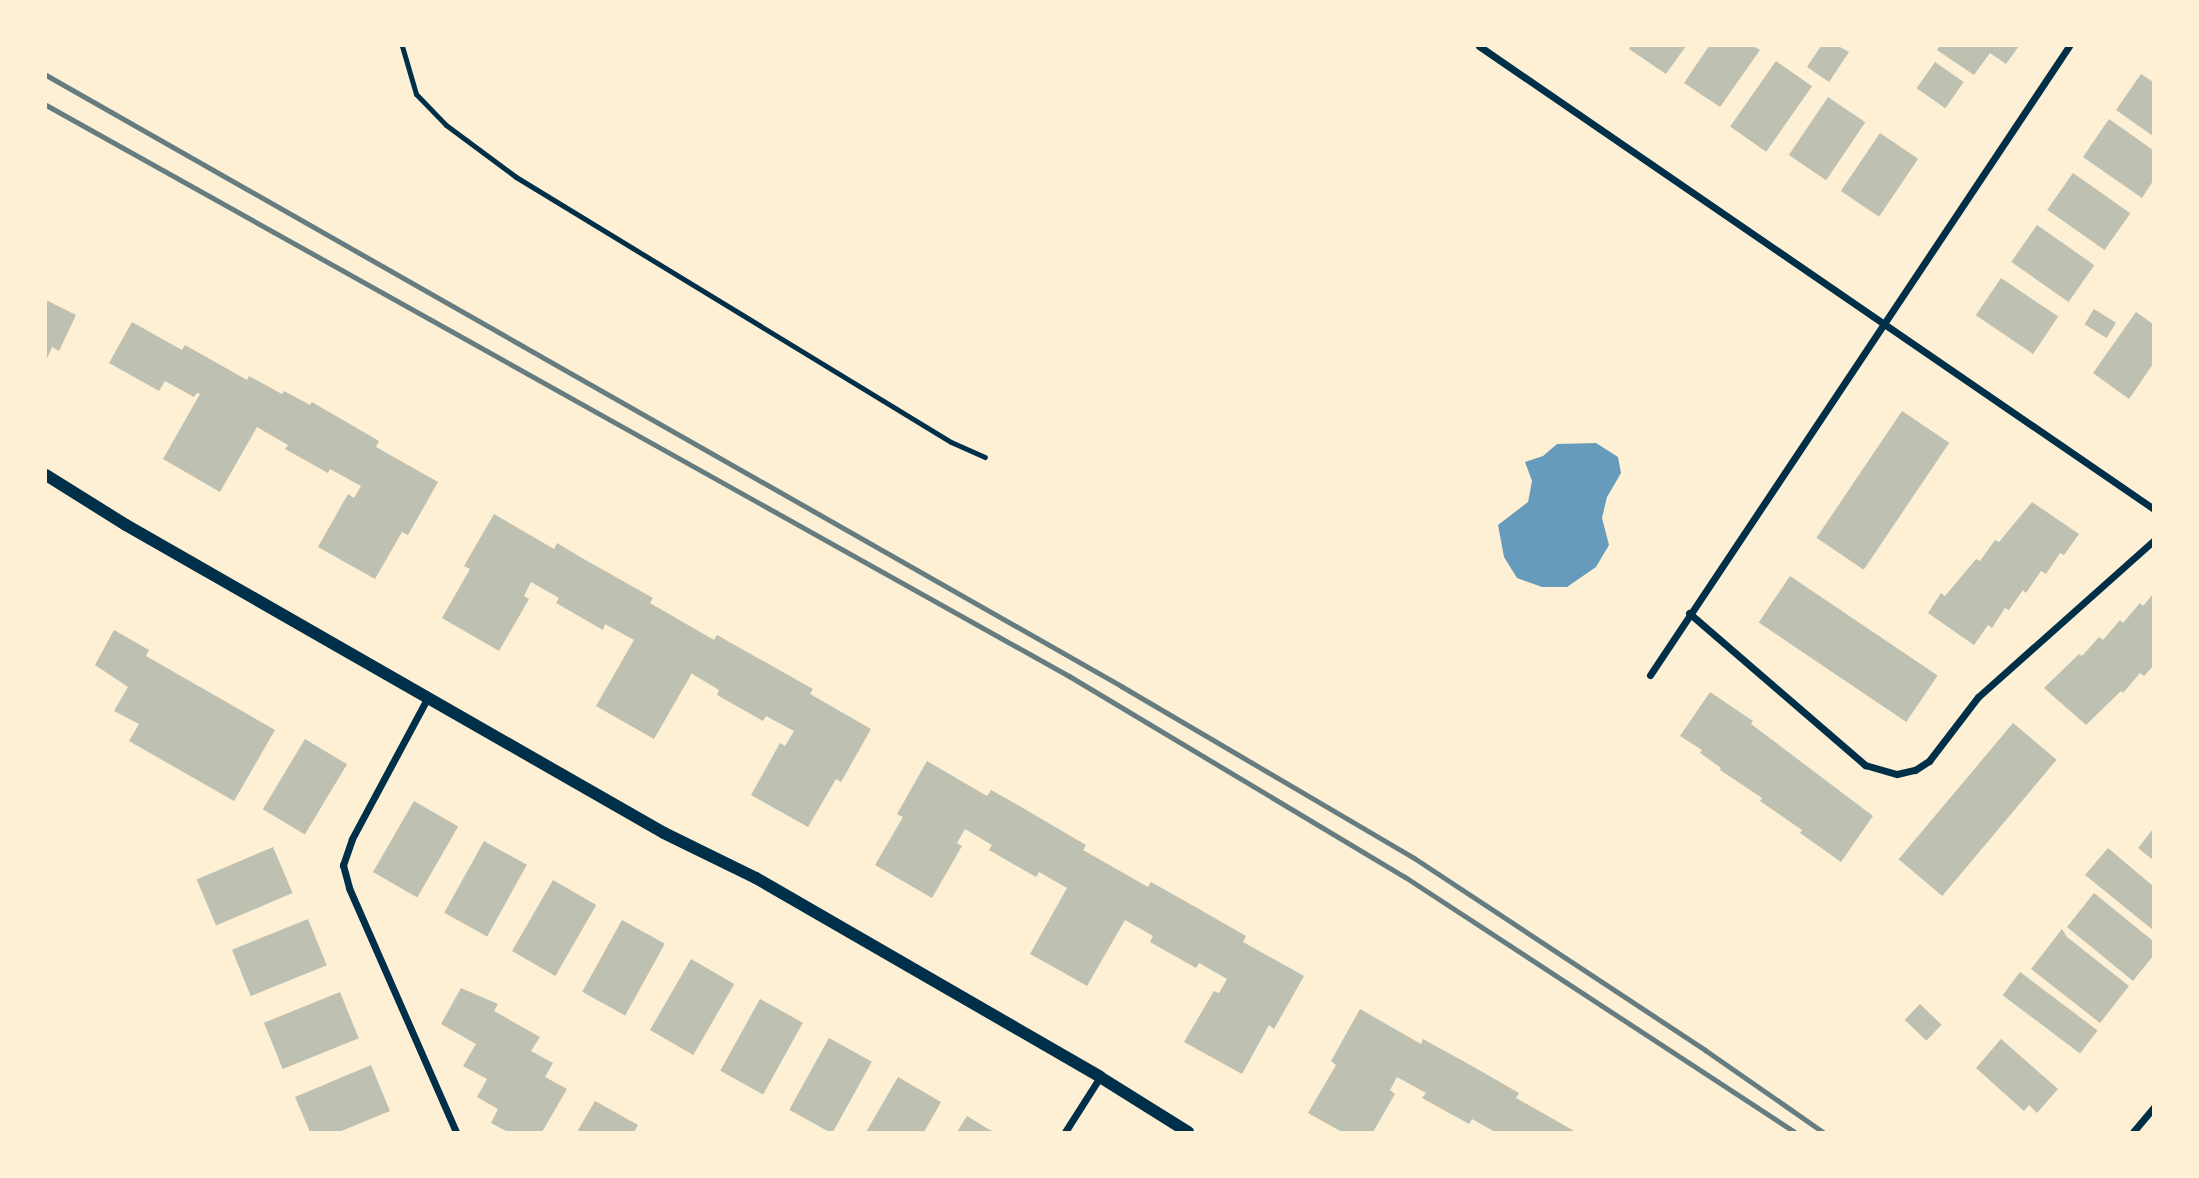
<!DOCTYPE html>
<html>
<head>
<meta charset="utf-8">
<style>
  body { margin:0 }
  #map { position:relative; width:2199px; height:1178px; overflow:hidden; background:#fdf0d5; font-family:"Playfair Display",serif }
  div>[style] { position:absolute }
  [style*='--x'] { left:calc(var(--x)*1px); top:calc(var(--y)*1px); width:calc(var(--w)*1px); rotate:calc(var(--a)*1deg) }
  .water>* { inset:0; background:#669bbc }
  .building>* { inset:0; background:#bec0b2; transform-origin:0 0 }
  .service>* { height:5px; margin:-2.5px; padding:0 2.5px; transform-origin:2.5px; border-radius:2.5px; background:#003049 }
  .minor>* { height:7px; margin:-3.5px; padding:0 3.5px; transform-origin:3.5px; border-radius:3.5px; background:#003049 }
  .tertiary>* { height:12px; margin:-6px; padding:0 6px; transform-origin:6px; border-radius:6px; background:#003049 }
  .rail>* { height:5px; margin:-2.5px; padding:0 2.5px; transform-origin:2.5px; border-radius:2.5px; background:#657d81 }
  span { translate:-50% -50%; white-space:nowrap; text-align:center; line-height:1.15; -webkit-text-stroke:7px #fdf0d5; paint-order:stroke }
  .frame { position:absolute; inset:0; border:47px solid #fdf0d5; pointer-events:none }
</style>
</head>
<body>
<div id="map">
  <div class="water">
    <div style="clip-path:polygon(1596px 443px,1618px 457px,1621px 473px,1607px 497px,1602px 518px,1609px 545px,1596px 567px,1567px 587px,1542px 587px,1517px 578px,1504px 557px,1498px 525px,1528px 502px,1532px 481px,1525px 462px,1543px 456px,1557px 444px)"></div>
  </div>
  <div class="building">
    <div style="clip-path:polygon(1631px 46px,1686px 46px,1666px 74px,1629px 49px)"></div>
    <div style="clip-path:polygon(1709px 46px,1753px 46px,1760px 50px,1720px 107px,1684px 83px)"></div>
    <div style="clip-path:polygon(1821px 46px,1838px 46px,1849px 52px,1829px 82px,1807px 67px)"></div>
    <div style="clip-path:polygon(1940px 46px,2019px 46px,2006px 64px,1990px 53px,1974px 75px,1937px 50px)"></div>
    <div style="left:1776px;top:61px;width:44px;height:80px;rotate:35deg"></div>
    <div style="left:1935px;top:62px;width:35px;height:32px;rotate:35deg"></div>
    <div style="clip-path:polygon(2141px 74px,2153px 82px,2153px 136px,2116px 110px)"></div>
    <div style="left:1828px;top:97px;width:45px;height:70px;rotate:34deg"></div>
    <div style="clip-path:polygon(2109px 119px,2153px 150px,2153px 181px,2142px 198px,2083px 157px)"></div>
    <div style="left:1880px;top:133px;width:46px;height:70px;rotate:34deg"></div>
    <div style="left:2073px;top:173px;width:70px;height:45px;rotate:35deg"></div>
    <div style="left:2037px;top:225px;width:70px;height:45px;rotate:35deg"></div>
    <div style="left:2001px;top:278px;width:69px;height:45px;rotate:34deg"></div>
    <div style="clip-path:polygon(46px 300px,76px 315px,59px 351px,52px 347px,46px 361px)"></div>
    <div style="left:2094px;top:309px;width:26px;height:18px;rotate:32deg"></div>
    <div style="clip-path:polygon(2136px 312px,2153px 324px,2153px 364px,2129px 399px,2093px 373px)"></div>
    <div style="clip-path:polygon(132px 322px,182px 350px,185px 345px,247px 380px,249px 376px,282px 394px,284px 391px,310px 405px,312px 402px,379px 441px,376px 447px,438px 482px,408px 535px,402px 532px,375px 579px,318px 547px,348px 494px,354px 498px,361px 486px,330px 469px,328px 473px,285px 449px,288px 445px,262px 430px,257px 427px,220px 492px,163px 459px,200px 394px,197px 393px,194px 397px,165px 381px,159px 391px,109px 363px)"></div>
    <div style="left:1902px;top:411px;width:57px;height:153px;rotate:34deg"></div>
    <div style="clip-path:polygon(2032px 502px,2079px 534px,2064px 555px,2060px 553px,2046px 574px,2041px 571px,2026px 593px,2023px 590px,2009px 610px,2005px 608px,1992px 628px,1988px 625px,1974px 645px,1928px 613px,1941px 593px,1945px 596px,1976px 559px,1980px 561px,1995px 540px,1999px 542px)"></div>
    <div style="clip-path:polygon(494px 514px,554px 549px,557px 543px,582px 558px,653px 598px,650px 603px,714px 640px,717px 635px,813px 689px,810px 694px,871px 729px,841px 782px,836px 779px,808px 827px,751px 795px,780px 743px,785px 746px,794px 731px,766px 716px,763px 721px,717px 695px,719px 690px,694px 675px,692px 673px,654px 739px,596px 706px,634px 640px,605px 624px,603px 630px,556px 603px,559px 598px,531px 582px,524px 596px,529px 599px,499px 651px,442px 618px,470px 569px,464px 566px)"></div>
    <div style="left:1790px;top:576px;width:178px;height:56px;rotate:34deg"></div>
    <div style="clip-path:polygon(2153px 594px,2153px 666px,2144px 676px,2140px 673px,2123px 693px,2121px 691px,2086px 725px,2044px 688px,2079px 654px,2082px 656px,2099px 637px,2103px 640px,2120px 620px,2123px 623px,2140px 603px,2143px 606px)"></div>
    <div style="clip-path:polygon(114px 630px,149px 650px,146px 656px,275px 730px,234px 801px,129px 741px,139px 724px,114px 711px,128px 687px,95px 665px)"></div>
    <div style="clip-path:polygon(1710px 692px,1753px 721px,1751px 724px,1873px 816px,1841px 862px,1800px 833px,1802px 830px,1760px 801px,1762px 798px,1720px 770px,1721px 768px,1700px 753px,1702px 750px,1680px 736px)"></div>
    <div style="left:2013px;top:723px;width:57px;height:178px;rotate:40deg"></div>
    <div style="left:305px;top:739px;width:49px;height:82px;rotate:31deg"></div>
    <div style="clip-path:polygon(927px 761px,987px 796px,991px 790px,1016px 804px,1086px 845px,1083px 850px,1148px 887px,1151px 882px,1199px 909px,1246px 936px,1243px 942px,1304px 976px,1274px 1029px,1269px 1025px,1242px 1074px,1184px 1042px,1214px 991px,1219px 993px,1227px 979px,1199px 963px,1196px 968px,1150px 942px,1153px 936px,1125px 920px,1087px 986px,1059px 970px,1030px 954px,1067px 888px,1039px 872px,1036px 877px,989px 850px,992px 845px,965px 829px,957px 843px,962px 846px,932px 898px,875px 865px,903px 817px,897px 814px)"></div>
    <div style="left:414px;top:801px;width:51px;height:82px;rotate:30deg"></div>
    <div style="clip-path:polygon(2153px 829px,2153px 860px,2138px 848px)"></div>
    <div style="left:484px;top:841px;width:49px;height:82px;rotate:29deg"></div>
    <div style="left:273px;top:847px;width:50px;height:83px;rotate:67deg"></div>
    <div style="clip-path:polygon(2108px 848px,2153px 886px,2153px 930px,2085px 875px)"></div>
    <div style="left:553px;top:880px;width:50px;height:82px;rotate:30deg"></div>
    <div style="clip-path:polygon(2094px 893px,2153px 941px,2153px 956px,2133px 981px,2067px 927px)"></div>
    <div style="left:308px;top:919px;width:50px;height:82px;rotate:68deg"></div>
    <div style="left:622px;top:920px;width:49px;height:82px;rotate:29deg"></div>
    <div style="clip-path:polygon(2062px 929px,2067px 937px,2129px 986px,2100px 1023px,2031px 969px)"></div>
    <div style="left:691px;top:959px;width:50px;height:82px;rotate:30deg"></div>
    <div style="left:2020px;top:972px;width:97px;height:29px;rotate:37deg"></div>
    <div style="clip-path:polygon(461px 988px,498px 1004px,494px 1011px,540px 1037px,531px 1051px,553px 1063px,545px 1077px,567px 1089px,542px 1132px,508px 1132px,491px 1123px,498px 1109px,477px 1097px,487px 1079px,463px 1066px,476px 1044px,441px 1024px)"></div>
    <div style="left:340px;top:992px;width:50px;height:82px;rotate:68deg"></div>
    <div style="left:760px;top:999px;width:49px;height:82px;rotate:29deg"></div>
    <div style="left:1920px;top:1004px;width:30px;height:22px;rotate:44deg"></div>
    <div style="clip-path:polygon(1360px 1009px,1421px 1044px,1423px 1039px,1472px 1066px,1519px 1093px,1516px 1098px,1576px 1132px,1495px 1132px,1472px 1119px,1469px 1124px,1422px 1098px,1426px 1093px,1397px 1077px,1390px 1090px,1395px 1094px,1373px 1132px,1342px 1132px,1308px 1113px,1336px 1065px,1331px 1061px)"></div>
    <div style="left:829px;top:1038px;width:49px;height:82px;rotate:29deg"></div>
    <div style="clip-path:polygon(2001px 1039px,2058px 1089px,2037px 1113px,2029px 1105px,2024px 1111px,1976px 1068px)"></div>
    <div style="clip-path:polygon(371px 1065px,390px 1111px,339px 1132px,310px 1132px,295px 1097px)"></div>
    <div style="clip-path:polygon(898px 1077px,941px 1102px,924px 1132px,866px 1132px)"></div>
    <div style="clip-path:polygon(595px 1101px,638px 1125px,634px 1132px,577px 1132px)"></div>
    <div style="clip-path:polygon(967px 1116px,988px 1129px,995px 1132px,957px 1132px)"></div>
  </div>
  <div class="service">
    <div style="--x:402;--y:46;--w:50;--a:73.7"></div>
    <div style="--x:416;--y:94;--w:43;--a:45.9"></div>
    <div style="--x:446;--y:125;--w:87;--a:36.6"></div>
    <div style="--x:516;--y:177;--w:509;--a:31.35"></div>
    <div style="--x:951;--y:442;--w:37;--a:24"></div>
  </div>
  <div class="minor">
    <div style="--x:1479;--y:46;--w:819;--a:34.45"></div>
    <div style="--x:1689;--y:613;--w:233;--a:40.8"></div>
    <div style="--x:1865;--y:765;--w:33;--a:16"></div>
    <div style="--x:1897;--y:774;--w:18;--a:-13"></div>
    <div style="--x:1915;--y:770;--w:17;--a:-33"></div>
    <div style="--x:1929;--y:761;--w:81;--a:-52.6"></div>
    <div style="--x:1978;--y:697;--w:236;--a:-41.7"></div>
    <div style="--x:1650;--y:675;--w:756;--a:-56.33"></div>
    <div style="--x:428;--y:697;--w:161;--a:118.2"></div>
    <div style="--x:352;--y:839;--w:28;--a:109"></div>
    <div style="--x:343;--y:865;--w:24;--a:75"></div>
    <div style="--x:349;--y:888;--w:266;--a:66.3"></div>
    <div style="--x:1065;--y:1132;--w:65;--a:-57.5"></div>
    <div style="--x:2133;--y:1132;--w:33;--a:-50"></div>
  </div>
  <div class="tertiary">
    <div style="--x:46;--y:475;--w:94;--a:32"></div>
    <div style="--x:126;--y:525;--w:620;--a:29.79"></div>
    <div style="--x:664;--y:833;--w:102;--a:26.1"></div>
    <div style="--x:756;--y:878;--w:397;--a:30"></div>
    <div style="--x:1100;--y:1077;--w:104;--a:32"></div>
  </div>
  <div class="rail">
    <div style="--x:46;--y:75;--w:1237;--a:29.61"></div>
    <div style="--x:1121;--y:686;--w:340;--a:30.4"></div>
    <div style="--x:1414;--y:858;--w:349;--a:33.4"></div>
    <div style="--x:1705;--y:1050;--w:144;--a:34.8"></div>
    <div style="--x:46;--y:105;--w:1172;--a:29.17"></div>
    <div style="--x:1069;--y:676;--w:392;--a:30.9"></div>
    <div style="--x:1405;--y:877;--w:465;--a:33.2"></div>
  </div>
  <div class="frame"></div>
</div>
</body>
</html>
